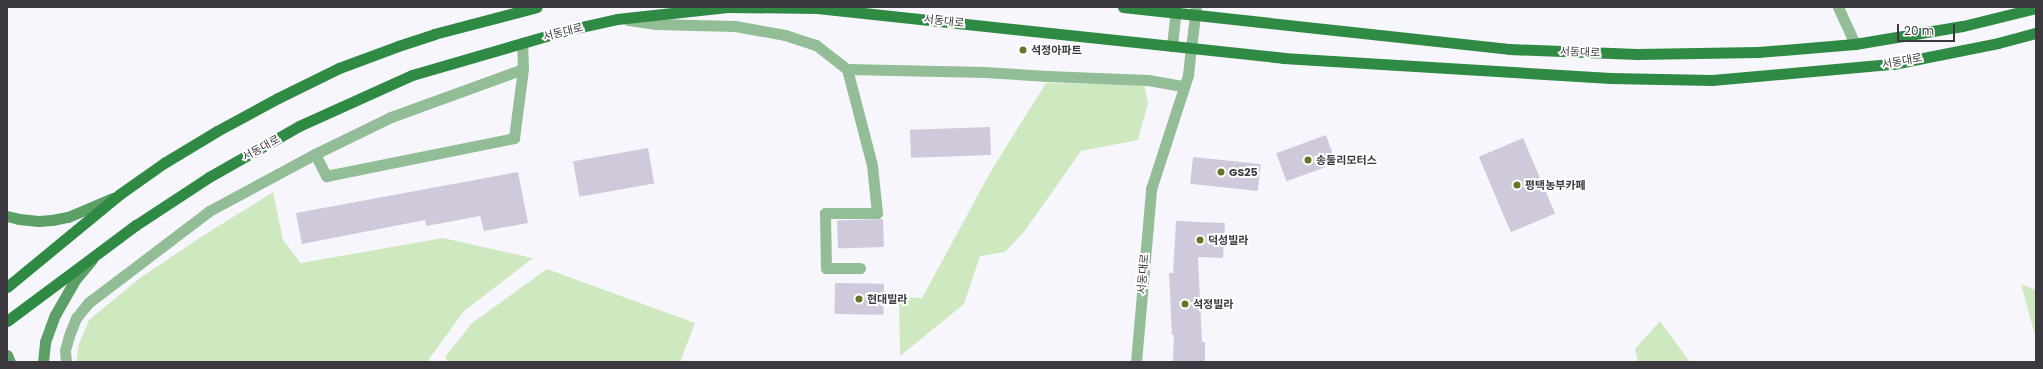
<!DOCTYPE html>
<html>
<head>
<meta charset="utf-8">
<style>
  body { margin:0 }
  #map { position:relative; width:2043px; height:369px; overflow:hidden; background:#f8f6fd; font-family:Poppins,"Noto Sans KR",sans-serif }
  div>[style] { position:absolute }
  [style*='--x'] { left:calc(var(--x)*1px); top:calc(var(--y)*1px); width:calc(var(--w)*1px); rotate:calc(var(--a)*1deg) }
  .green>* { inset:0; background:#cee9bf }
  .building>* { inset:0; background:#cfc9db; transform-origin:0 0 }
  .service>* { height:11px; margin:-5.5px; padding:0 5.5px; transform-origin:5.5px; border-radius:5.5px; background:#92bd96 }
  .minor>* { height:11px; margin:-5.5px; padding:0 5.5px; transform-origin:5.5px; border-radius:5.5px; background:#92bd96 }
  .tertiary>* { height:11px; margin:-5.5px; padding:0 5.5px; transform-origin:5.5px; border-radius:5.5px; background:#92bd96 }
  .secondary>* { height:11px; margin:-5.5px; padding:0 5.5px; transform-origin:5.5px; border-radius:5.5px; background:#5ca067 }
  .primary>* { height:11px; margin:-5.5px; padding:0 5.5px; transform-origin:5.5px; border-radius:5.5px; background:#2f8a43 }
  .dots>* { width:11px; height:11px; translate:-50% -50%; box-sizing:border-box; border:2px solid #fff; border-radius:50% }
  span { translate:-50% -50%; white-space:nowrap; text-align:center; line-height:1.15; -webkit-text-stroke:4px #fff; paint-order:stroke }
  .street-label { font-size:11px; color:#3b383f }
  .poi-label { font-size:11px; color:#3b383f; font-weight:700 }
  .left { translate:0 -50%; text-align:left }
  .frame { position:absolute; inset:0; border:8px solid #3b383f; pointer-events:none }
  .scale { position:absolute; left:1897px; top:24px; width:58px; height:18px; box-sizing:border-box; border:2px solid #3b383f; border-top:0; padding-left:5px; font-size:12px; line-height:14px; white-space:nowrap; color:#3b383f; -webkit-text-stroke:3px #fff; paint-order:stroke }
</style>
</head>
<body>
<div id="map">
  <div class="green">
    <div style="clip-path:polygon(1046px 83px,1144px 85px,1148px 103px,1138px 140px,1081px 151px,1024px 232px,1005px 252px,980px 256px,964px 304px,900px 356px,899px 297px,922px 298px,991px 171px)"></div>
    <div style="clip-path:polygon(273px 192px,283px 240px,301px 263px,443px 238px,533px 258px,464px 311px,429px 359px,430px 362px,76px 362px,79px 344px,89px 320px,140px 278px,201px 237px)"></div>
    <div style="clip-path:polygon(547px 269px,695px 323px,680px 362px,448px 362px,445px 357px,472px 323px)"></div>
    <div style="clip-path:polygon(2021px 284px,2036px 290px,2036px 339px)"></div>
    <div style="clip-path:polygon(1660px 321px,1690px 362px,1638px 362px,1635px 349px)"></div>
  </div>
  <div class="building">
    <div style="left:990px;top:127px;width:28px;height:80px;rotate:88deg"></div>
    <div style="left:1326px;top:135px;width:30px;height:53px;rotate:70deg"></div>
    <div style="left:1523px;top:138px;width:82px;height:48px;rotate:67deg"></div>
    <div style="left:648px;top:148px;width:36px;height:76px;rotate:80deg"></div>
    <div style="left:1193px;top:157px;width:68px;height:27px;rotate:6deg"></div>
    <div style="clip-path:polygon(518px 172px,528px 223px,484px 231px,480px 216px,426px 226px,425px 220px,302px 244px,296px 213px)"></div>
    <div style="left:883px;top:219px;width:28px;height:46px;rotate:88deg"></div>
    <div style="clip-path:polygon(1176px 221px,1225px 223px,1223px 258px,1198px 257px,1202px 342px,1205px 342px,1205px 362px,1173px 362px,1174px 335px,1172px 335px,1169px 273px,1173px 273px)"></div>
    <div style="left:835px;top:283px;width:49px;height:31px;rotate:1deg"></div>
  </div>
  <div class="service">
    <div style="--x:628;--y:20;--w:27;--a:8"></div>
    <div style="--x:655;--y:24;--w:80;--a:1.4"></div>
    <div style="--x:735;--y:26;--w:51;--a:10.2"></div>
    <div style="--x:785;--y:35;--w:33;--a:18"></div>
    <div style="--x:816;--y:45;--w:39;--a:38"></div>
    <div style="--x:847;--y:69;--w:138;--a:1.2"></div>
    <div style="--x:985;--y:72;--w:62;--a:3.7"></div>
    <div style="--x:1047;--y:76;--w:101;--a:2.3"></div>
    <div style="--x:1148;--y:80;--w:36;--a:10"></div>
    <div style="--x:847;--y:69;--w:99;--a:75.4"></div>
    <div style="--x:872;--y:165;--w:48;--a:84.1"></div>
    <div style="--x:877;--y:213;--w:52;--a:180"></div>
    <div style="--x:825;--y:213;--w:55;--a:89"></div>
    <div style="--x:826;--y:268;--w:34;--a:0"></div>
    <div style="--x:315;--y:154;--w:25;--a:63"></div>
    <div style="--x:326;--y:176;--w:192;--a:-11.4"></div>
    <div style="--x:514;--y:138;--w:70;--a:-82.6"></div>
    <div style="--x:66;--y:362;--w:12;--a:-95"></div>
    <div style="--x:65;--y:350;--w:18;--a:-74"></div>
    <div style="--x:70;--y:333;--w:16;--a:-68"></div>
    <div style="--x:76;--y:318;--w:19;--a:-51"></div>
    <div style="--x:88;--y:303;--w:152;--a:-37.2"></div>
    <div style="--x:209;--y:211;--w:120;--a:-28.3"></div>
    <div style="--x:315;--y:154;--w:85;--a:-26"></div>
    <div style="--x:391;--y:117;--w:140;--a:-20"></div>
    <div style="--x:523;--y:69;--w:26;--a:-92"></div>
  </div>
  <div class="minor">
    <div style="--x:1838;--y:7;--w:41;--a:65.3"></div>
    <div style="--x:1136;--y:362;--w:174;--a:-85"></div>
    <div style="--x:1151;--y:189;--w:120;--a:-72"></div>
    <div style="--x:1188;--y:75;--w:27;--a:-84"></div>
  </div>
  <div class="tertiary">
    <div style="--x:1172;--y:46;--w:39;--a:-84"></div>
    <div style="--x:1191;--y:48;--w:41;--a:-83"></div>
  </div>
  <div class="secondary">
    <div style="--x:7;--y:216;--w:12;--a:14"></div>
    <div style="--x:19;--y:219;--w:19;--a:6"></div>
    <div style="--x:38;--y:221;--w:14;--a:-4"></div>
    <div style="--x:52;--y:220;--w:16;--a:-11"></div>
    <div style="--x:68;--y:217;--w:49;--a:-22.9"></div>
    <div style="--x:7;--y:355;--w:8;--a:67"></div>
    <div style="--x:43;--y:362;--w:20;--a:-84"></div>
    <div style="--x:45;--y:342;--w:29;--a:-70"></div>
    <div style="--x:55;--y:315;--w:40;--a:-60.3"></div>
    <div style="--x:75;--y:280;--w:26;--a:-50"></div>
  </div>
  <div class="primary">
    <div style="--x:1123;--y:7;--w:388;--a:6.2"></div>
    <div style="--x:1509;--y:49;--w:128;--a:2.2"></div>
    <div style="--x:1637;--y:54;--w:121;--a:-0.9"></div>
    <div style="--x:1758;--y:52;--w:97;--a:-4.7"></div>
    <div style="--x:1855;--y:44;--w:109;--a:-9.5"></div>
    <div style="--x:1963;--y:26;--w:75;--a:-13.9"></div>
    <div style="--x:7;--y:287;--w:146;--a:-39.5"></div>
    <div style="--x:120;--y:194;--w:54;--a:-35.2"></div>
    <div style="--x:164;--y:163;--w:62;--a:-31.1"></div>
    <div style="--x:217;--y:131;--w:69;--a:-28.4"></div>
    <div style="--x:278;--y:98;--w:68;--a:-26.2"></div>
    <div style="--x:339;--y:68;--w:63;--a:-20.4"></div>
    <div style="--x:398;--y:46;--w:38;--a:-18"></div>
    <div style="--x:434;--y:34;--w:106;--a:-14.7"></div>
    <div style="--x:7;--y:321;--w:161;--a:-36.7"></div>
    <div style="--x:136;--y:225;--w:87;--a:-33.3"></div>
    <div style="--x:209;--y:177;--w:103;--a:-29.5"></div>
    <div style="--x:299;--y:126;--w:124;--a:-24.3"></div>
    <div style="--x:412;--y:75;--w:157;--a:-16.2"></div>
    <div style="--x:563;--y:31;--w:55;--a:-12.5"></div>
    <div style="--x:617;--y:19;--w:111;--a:-6.2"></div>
    <div style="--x:727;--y:7;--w:90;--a:0.6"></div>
    <div style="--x:817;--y:8;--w:469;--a:6.1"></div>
    <div style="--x:1283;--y:58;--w:328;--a:3.5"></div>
    <div style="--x:1610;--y:78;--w:102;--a:1.1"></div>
    <div style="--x:1712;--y:80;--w:182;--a:-5.1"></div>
    <div style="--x:1893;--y:64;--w:107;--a:-11.3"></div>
    <div style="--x:1998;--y:43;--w:39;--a:-15"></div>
  </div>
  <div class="dots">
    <div style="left:1023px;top:50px;background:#657523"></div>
    <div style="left:1308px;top:160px;background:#657523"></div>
    <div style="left:1221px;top:172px;background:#657523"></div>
    <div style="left:1517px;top:185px;background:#657523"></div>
    <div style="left:1200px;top:240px;background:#657523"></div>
    <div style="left:859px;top:299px;background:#657523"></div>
    <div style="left:1185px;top:304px;background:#657523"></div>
  </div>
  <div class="street-label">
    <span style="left:944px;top:21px;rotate:6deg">서동대로</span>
    <span style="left:563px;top:32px;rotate:-14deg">서동대로</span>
    <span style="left:1580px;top:52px;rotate:2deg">서동대로</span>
    <span style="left:1902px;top:61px;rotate:-10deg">서동대로</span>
    <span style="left:261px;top:148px;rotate:-29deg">서동대로</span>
    <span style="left:1143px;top:274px;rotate:-85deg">서동대로</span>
  </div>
  <div class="poi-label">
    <span class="left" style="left:1031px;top:50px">석정아파트</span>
    <span class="left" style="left:1316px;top:160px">송둘리모터스</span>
    <span class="left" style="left:1229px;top:172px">GS25</span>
    <span class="left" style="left:1525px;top:185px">평택농부카페</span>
    <span class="left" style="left:1208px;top:240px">덕성빌라</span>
    <span class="left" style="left:867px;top:299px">현대빌라</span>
    <span class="left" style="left:1193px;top:304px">석정빌라</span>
  </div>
  <div class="frame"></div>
  <div class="scale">20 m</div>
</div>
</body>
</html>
